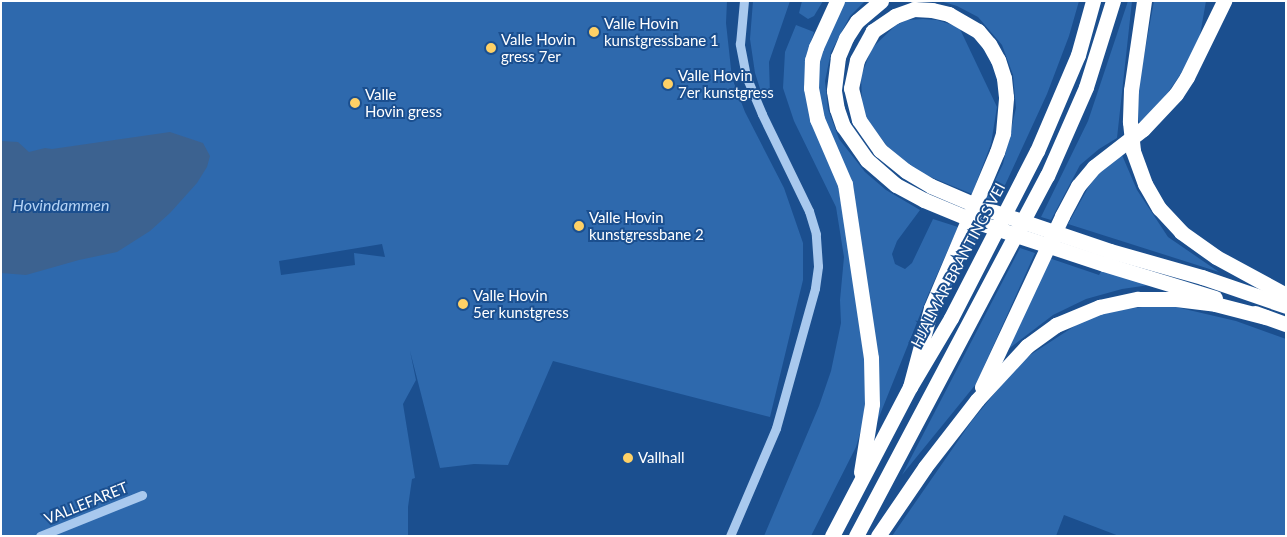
<!DOCTYPE html>
<html>
<head>
<meta charset="utf-8">
<style>
  body { margin:0 }
  #map { position:relative; width:1287px; height:537px; overflow:hidden; background:#1b4f8f; font-family:Lato,sans-serif }
  div>[style] { position:absolute }
  [style*='--x'] { left:calc(var(--x)*1px); top:calc(var(--y)*1px); width:calc(var(--w)*1px); rotate:calc(var(--a)*1deg) }
  .green>* { inset:0; background:#2e69ad }
  .water>* { inset:0; background:#3c6290 }
  .minor>* { height:9px; margin:-4.5px; padding:0 4.5px; transform-origin:4.5px; border-radius:4.5px; background:#a9c9ee }
  .highway>* { height:15px; margin:-7.5px; padding:0 7.5px; transform-origin:7.5px; border-radius:7.5px; background:#fff }
  .highway-bridge>* { height:15px; margin:-7.5px; padding:0 7.5px; transform-origin:7.5px; border-radius:7.5px; background:#fff }
  .dots>* { width:14px; height:14px; translate:-50% -50%; box-sizing:border-box; border:2px solid #1b4f8f; border-radius:50% }
  span { translate:-50% -50%; white-space:nowrap; text-align:center; line-height:1.15; -webkit-text-stroke:4px #1b4f8f; paint-order:stroke }
  .poi-label { font-size:15px; color:#fff }
  .left { translate:0 -50%; text-align:left }
  .street-label { font-size:15px; color:#fff }
  .water-label { font-size:16px; color:#b5d3f5; font-style:italic }
  .frame { position:absolute; inset:0; border:2px solid #fff; pointer-events:none }
</style>
</head>
<body>
<div id="map">
  <div class="green">
    <div style="clip-path:polygon(evenodd,1px 1px,727px 1px,726px 23px,732px 78px,745px 112px,784px 188px,803px 243px,803px 280px,770px 417px,553px 361px,508px 465px,474px 464px,440px 468px,410px 351px,416px 380px,403px 404px,415px 478px,412px 479px,408px 507px,408px 536px,1px 536px,1px 1px,382px 244px,385px 257px,354px 253px,355px 265px,281px 275px,279px 261px,382px 244px)"></div>
    <div style="clip-path:polygon(753px 1px,790px 1px,769px 62px,770px 95px,763px 98px,755px 73px,750px 39px)"></div>
    <div style="clip-path:polygon(802px 1px,823px 1px,814px 16px,808px 19px,799px 13px)"></div>
    <div style="clip-path:polygon(844px 1px,865px 1px,850px 16px,831px 52px,825px 81px,828px 109px,839px 139px,865px 172px,886px 190px,920px 210px,897px 241px,892px 254px,895px 264px,905px 269px,912px 263px,933px 219px,958px 227px,928px 295px,877px 422px,875px 421px,831px 139px,818px 97px,817px 67px,825px 37px)"></div>
    <div style="clip-path:polygon(940px 1px,1079px 1px,1069px 36px,1047px 94px,1006px 183px,940px 308px,937px 306px,964px 244px,1003px 164px,1016px 108px,1013px 75px,1002px 45px,978px 17px,957px 6px)"></div>
    <div style="clip-path:polygon(1128px 1px,1132px 1px,1117px 138px,1099px 149px,1080px 165px,1051px 220px,1041px 217px,1088px 121px)"></div>
    <div style="clip-path:polygon(1154px 1px,1206px 1px,1199px 41px,1188px 63px,1167px 94px,1140px 123px,1137px 118px,1140px 78px)"></div>
    <div style="clip-path:polygon(923px 19px,937px 20px,959px 27px,997px 107px,991px 144px,972px 194px,921px 173px,905px 162px,887px 146px,866px 118px,862px 103px,861px 76px,872px 48px,896px 25px,907px 20px)"></div>
    <div style="clip-path:polygon(796px 25px,814px 32px,807px 55px,840px 189px,867px 378px,863px 423px,856px 447px,811px 536px,764px 536px,819px 406px,831px 371px,841px 323px,840px 300px,844px 257px,836px 207px,794px 121px,783px 88px,785px 52px)"></div>
    <div style="clip-path:polygon(1122px 155px,1137px 190px,1168px 237px,1219px 272px,1068px 224px,1089px 186px,1105px 166px)"></div>
    <div style="clip-path:polygon(1020px 248px,1035px 253px,976px 384px,902px 475px)"></div>
    <div style="clip-path:polygon(1049px 258px,1099px 275px,1103px 268px,1156px 284px,1122px 289px,1086px 299px,1053px 315px,1007px 350px)"></div>
    <div style="clip-path:polygon(1163px 304px,1236px 321px,1286px 339px,1286px 536px,1119px 536px,1064px 515px,1056px 536px,892px 536px,971px 422px,1021px 361px,1093px 314px)"></div>
  </div>
  <div class="water">
    <div style="clip-path:polygon(170px 132px,203px 143px,210px 156px,207px 167px,197px 183px,170px 213px,150px 231px,117px 252px,79px 260px,26px 275px,1px 273px,1px 141px,18px 142px,29px 152px,45px 148px,52px 149px)"></div>
  </div>
  <div class="minor">
    <div style="--x:40;--y:536;--w:110;--a:-21.9"></div>
    <div style="--x:730;--y:536;--w:117;--a:-66.9"></div>
    <div style="--x:776;--y:428;--w:145;--a:-74.4"></div>
    <div style="--x:815;--y:288;--w:22;--a:-82"></div>
    <div style="--x:818;--y:266;--w:32;--a:-94"></div>
    <div style="--x:816;--y:234;--w:24;--a:-107"></div>
    <div style="--x:809;--y:211;--w:108;--a:-115.9"></div>
    <div style="--x:762;--y:114;--w:41;--a:-112.8"></div>
    <div style="--x:746;--y:76;--w:33;--a:-101"></div>
    <div style="--x:740;--y:44;--w:43;--a:-84.7"></div>
  </div>
  <div class="highway">
    <div style="--x:837;--y:1;--w:51;--a:114.5"></div>
    <div style="--x:816;--y:47;--w:14;--a:107"></div>
    <div style="--x:812;--y:60;--w:28;--a:92"></div>
    <div style="--x:811;--y:88;--w:32;--a:79"></div>
    <div style="--x:817;--y:119;--w:71;--a:66.7"></div>
    <div style="--x:845;--y:184;--w:176;--a:81.5"></div>
    <div style="--x:871;--y:358;--w:46;--a:88.8"></div>
    <div style="--x:872;--y:404;--w:69;--a:99.2"></div>
    <div style="--x:881;--y:1;--w:31;--a:140"></div>
    <div style="--x:857;--y:21;--w:20;--a:123"></div>
    <div style="--x:846;--y:38;--w:21;--a:113"></div>
    <div style="--x:838;--y:57;--w:34;--a:97"></div>
    <div style="--x:834;--y:91;--w:18;--a:81"></div>
    <div style="--x:837;--y:109;--w:18;--a:71"></div>
    <div style="--x:843;--y:126;--w:42;--a:54.8"></div>
    <div style="--x:867;--y:160;--w:38;--a:41"></div>
    <div style="--x:896;--y:185;--w:32;--a:28"></div>
    <div style="--x:1144;--y:1;--w:90;--a:98.3"></div>
    <div style="--x:1131;--y:90;--w:32;--a:92"></div>
    <div style="--x:1130;--y:122;--w:29;--a:84"></div>
    <div style="--x:1133;--y:151;--w:35;--a:70"></div>
    <div style="--x:1145;--y:184;--w:28;--a:60"></div>
    <div style="--x:1159;--y:208;--w:33;--a:47"></div>
    <div style="--x:1181;--y:232;--w:43;--a:35.5"></div>
    <div style="--x:1216;--y:257;--w:80;--a:28.5"></div>
    <div style="--x:1110;--y:251;--w:96;--a:15.8"></div>
    <div style="--x:1202;--y:277;--w:89;--a:19"></div>
    <div style="--x:1104;--y:264;--w:116;--a:17"></div>
    <div style="--x:1255;--y:313;--w:33;--a:20"></div>
    <div style="--x:910;--y:387;--w:82;--a:-75.1"></div>
    <div style="--x:931;--y:308;--w:169;--a:-67.1"></div>
    <div style="--x:997;--y:152;--w:20;--a:-72"></div>
    <div style="--x:1003;--y:133;--w:36;--a:-85"></div>
    <div style="--x:1006;--y:97;--w:19;--a:-96"></div>
    <div style="--x:1004;--y:78;--w:19;--a:-108"></div>
    <div style="--x:998;--y:60;--w:18;--a:-119"></div>
    <div style="--x:989;--y:44;--w:17;--a:-130"></div>
    <div style="--x:978;--y:31;--w:34;--a:-150"></div>
    <div style="--x:949;--y:14;--w:17;--a:-167"></div>
    <div style="--x:932;--y:10;--w:18;--a:-177"></div>
    <div style="--x:914;--y:9;--w:20;--a:160"></div>
    <div style="--x:895;--y:16;--w:27;--a:146"></div>
    <div style="--x:873;--y:31;--w:33;--a:119"></div>
    <div style="--x:857;--y:60;--w:29;--a:102"></div>
    <div style="--x:851;--y:88;--w:33;--a:76"></div>
    <div style="--x:859;--y:120;--w:37;--a:55"></div>
    <div style="--x:880;--y:150;--w:33;--a:39"></div>
    <div style="--x:906;--y:171;--w:29;--a:31"></div>
    <div style="--x:982;--y:387;--w:189;--a:-64.9"></div>
    <div style="--x:1062;--y:216;--w:34;--a:-62"></div>
    <div style="--x:1078;--y:186;--w:25;--a:-50"></div>
    <div style="--x:1094;--y:167;--w:62;--a:-37.8"></div>
    <div style="--x:1143;--y:129;--w:48;--a:-46.7"></div>
    <div style="--x:1176;--y:94;--w:20;--a:-57"></div>
    <div style="--x:1187;--y:77;--w:85;--a:-64"></div>
    <div style="--x:832;--y:536;--w:168;--a:-62.4"></div>
    <div style="--x:910;--y:387;--w:80;--a:-59.3"></div>
    <div style="--x:951;--y:318;--w:188;--a:-62.8"></div>
    <div style="--x:1037;--y:151;--w:104;--a:-66.9"></div>
    <div style="--x:1078;--y:55;--w:56;--a:-74.5"></div>
    <div style="--x:856;--y:536;--w:408;--a:-62.1"></div>
    <div style="--x:1047;--y:176;--w:97;--a:-66.3"></div>
    <div style="--x:1086;--y:87;--w:90;--a:-72.6"></div>
    <div style="--x:878;--y:536;--w:83;--a:-55.7"></div>
    <div style="--x:925;--y:467;--w:85;--a:-52.2"></div>
    <div style="--x:977;--y:400;--w:74;--a:-47.2"></div>
    <div style="--x:1027;--y:346;--w:36;--a:-36"></div>
    <div style="--x:1056;--y:325;--w:47;--a:-22.7"></div>
    <div style="--x:1099;--y:307;--w:40;--a:-12"></div>
    <div style="--x:1138;--y:299;--w:38;--a:0"></div>
    <div style="--x:1176;--y:299;--w:39;--a:7"></div>
    <div style="--x:1215;--y:304;--w:52;--a:14.6"></div>
  </div>
  <div class="highway-bridge">
    <div style="--x:931;--y:186;--w:53;--a:23.2"></div>
    <div style="--x:980;--y:207;--w:137;--a:18.7"></div>
    <div style="--x:924;--y:200;--w:57;--a:22.5"></div>
    <div style="--x:977;--y:222;--w:134;--a:18.3"></div>
  </div>
  <div class="dots">
    <div style="left:594px;top:32px;background:#ffd166"></div>
    <div style="left:491px;top:48px;background:#ffd166"></div>
    <div style="left:668px;top:84px;background:#ffd166"></div>
    <div style="left:355px;top:103px;background:#ffd166"></div>
    <div style="left:579px;top:226px;background:#ffd166"></div>
    <div style="left:463px;top:304px;background:#ffd166"></div>
    <div style="left:628px;top:458px;background:#ffd166"></div>
  </div>
  <div class="poi-label">
    <span class="left" style="left:604px;top:32px">Valle Hovin<br>kunstgressbane 1</span>
    <span class="left" style="left:501px;top:48px">Valle Hovin<br>gress 7er</span>
    <span class="left" style="left:678px;top:84px">Valle Hovin<br>7er kunstgress</span>
    <span class="left" style="left:365px;top:103px">Valle<br>Hovin gress</span>
    <span class="left" style="left:589px;top:226px">Valle Hovin<br>kunstgressbane 2</span>
    <span class="left" style="left:473px;top:304px">Valle Hovin<br>5er kunstgress</span>
    <span class="left" style="left:638px;top:458px">Vallhall</span>
  </div>
  <div class="street-label">
    <span style="left:958px;top:265px;rotate:-62deg">HJALMAR BRANTINGS VEI</span>
    <span style="left:86px;top:503px;rotate:-22deg">VALLEFARET</span>
  </div>
  <div class="water-label">
    <span style="left:61px;top:205px">Hovindammen</span>
  </div>
  <div class="frame"></div>
</div>
</body>
</html>
